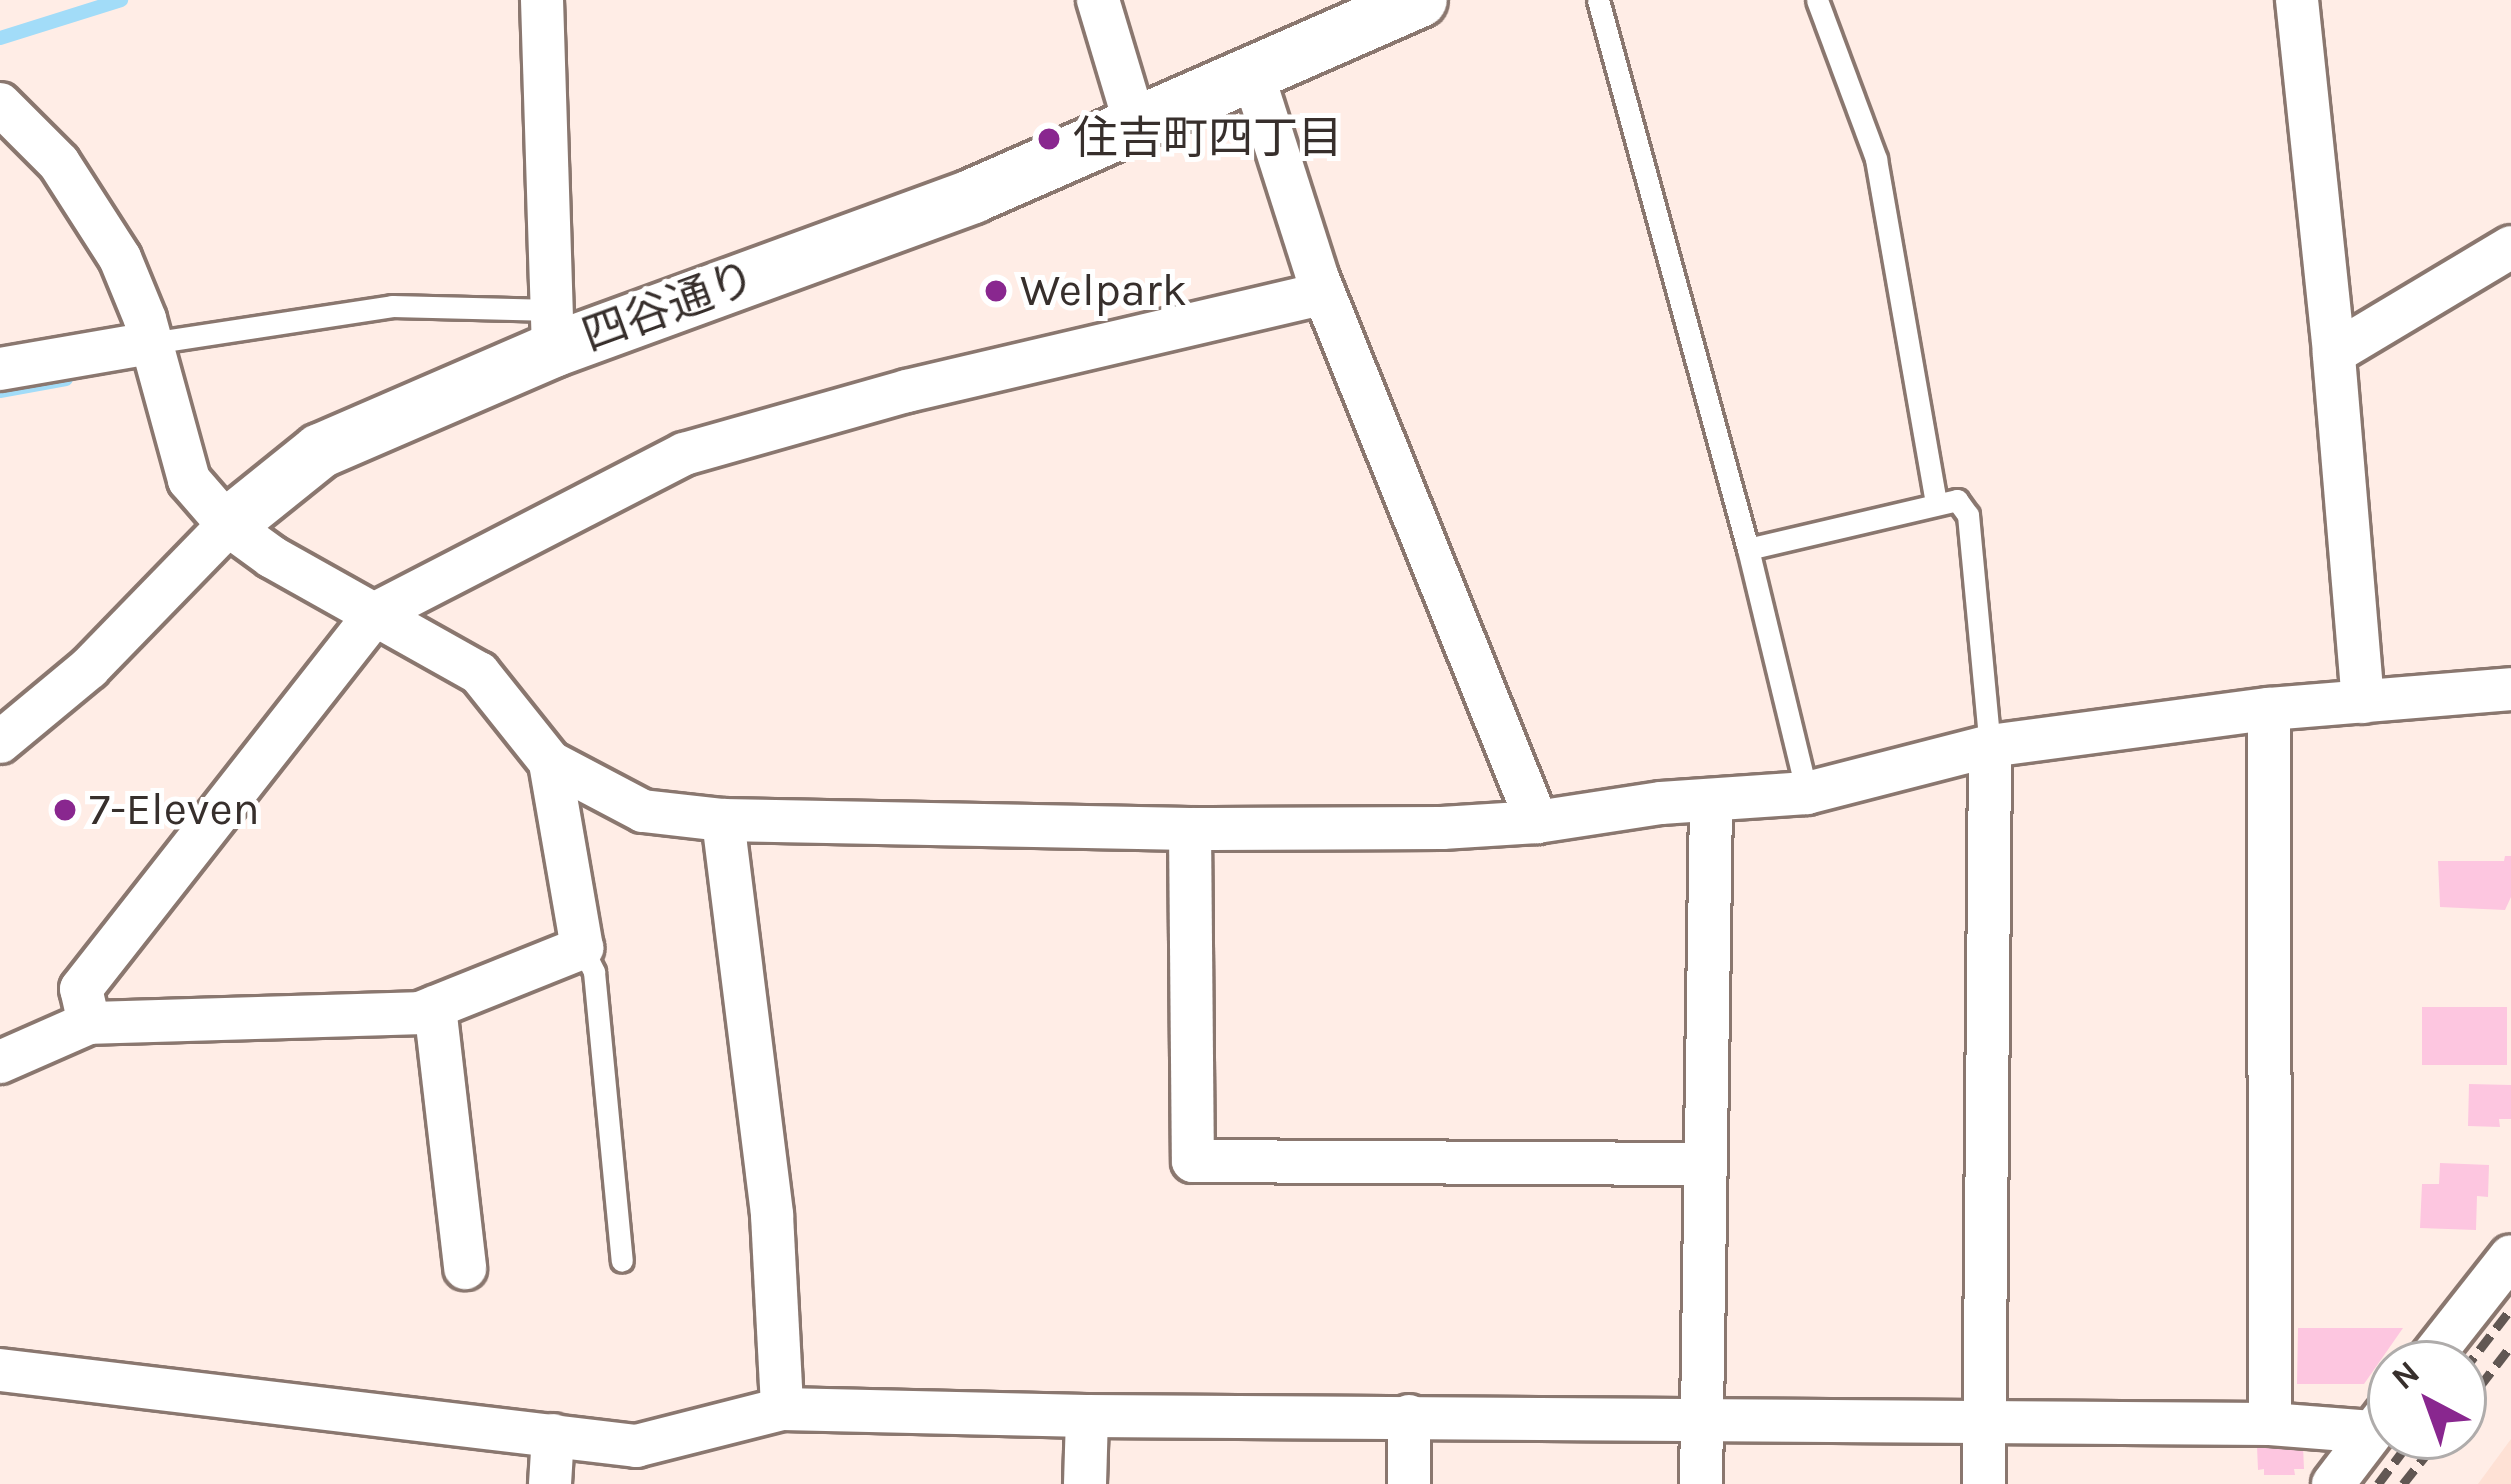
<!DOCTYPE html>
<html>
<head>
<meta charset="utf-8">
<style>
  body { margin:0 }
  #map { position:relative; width:2511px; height:1484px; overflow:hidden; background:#ffede6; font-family:Karla,"Noto Sans JP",sans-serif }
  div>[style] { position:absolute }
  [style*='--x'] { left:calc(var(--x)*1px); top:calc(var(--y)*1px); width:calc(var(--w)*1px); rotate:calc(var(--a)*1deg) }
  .built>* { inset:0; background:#fee1d5 }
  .stream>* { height:14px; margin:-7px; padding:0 7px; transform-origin:7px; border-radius:7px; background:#a2dcf8 }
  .building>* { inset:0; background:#fdc6e0; transform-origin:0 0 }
  .roads { filter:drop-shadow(3px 0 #8a776f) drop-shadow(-3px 0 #8a776f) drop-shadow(0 3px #8a776f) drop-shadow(0 -3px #8a776f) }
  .service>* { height:21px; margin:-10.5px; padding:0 10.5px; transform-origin:10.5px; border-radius:10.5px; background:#fff }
  .minor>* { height:42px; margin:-21px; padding:0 21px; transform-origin:21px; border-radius:21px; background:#fff }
  .tertiary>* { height:54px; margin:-27px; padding:0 27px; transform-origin:27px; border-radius:27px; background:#fff }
  .rail>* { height:9px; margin-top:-4.5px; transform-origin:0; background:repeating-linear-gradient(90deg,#615753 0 18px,transparent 0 27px) }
  .dots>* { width:33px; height:33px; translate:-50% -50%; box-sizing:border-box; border:6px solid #fff; border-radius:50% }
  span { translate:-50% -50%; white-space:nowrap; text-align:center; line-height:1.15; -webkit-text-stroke:10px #fff; paint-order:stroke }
  .poi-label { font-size:45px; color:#372f2c }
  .left { translate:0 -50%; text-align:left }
  .street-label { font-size:45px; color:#372f2c }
  .north { position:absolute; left:2367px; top:1340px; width:120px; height:120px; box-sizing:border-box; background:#fff; border:3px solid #afacab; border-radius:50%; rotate:319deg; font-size:33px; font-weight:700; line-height:48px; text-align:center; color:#372f2c }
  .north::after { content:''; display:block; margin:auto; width:42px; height:54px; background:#89278f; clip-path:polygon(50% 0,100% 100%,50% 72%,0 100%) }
</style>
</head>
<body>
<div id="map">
  <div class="built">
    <div style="clip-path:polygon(2511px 1439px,2511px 1484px,2478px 1484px)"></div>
  </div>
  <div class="stream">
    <div style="--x:0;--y:38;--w:127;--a:-17.4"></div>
    <div style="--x:0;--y:391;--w:67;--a:-10.3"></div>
  </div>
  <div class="building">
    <div style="clip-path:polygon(2505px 856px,2511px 856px,2511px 897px,2505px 910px,2440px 907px,2438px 861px,2504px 861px)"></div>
    <div style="left:2422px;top:1007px;width:85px;height:58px"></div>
    <div style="clip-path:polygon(2469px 1084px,2511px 1085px,2511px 1119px,2499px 1119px,2500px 1127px,2468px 1126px)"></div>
    <div style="clip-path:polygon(2440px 1163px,2489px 1165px,2488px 1197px,2477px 1196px,2476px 1230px,2420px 1228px,2422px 1184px,2439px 1184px)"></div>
    <div style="clip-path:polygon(2298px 1328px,2403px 1328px,2364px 1384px,2297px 1384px)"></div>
    <div style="clip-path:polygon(2257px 1446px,2303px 1446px,2304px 1469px,2294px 1469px,2295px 1475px,2264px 1475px,2264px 1469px,2258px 1470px)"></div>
  </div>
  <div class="roads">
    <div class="service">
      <div style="--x:1598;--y:0;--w:569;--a:74.72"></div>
      <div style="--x:1748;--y:549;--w:251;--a:76.4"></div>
      <div style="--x:1817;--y:0;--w:170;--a:69.6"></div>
      <div style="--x:1876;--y:159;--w:349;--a:80.1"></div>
      <div style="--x:151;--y:343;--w:244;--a:-8.7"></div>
      <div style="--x:392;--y:306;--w:161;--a:1.4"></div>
      <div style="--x:1748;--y:549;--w:215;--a:-13.2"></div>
      <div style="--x:1957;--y:500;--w:19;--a:54"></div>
      <div style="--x:1968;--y:515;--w:232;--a:84.6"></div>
      <div style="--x:582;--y:948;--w:27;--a:63"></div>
      <div style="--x:594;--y:972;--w:290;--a:84.5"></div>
    </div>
    <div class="minor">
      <div style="--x:542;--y:0;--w:350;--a:88.2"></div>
      <div style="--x:1098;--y:0;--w:133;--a:73.3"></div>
      <div style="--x:2297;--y:0;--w:355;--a:84"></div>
      <div style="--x:1253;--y:75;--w:211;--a:72.3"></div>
      <div style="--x:1317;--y:276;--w:589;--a:68.05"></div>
      <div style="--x:0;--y:104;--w:83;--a:45"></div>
      <div style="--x:59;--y:163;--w:113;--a:57.3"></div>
      <div style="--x:120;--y:258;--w:66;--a:67.7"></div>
      <div style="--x:145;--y:319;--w:167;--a:74.7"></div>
      <div style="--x:189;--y:480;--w:60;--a:49.1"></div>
      <div style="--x:228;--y:525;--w:54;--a:36"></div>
      <div style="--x:272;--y:557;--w:237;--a:29.3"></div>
      <div style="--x:479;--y:673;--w:114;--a:51.4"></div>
      <div style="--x:550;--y:762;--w:105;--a:27.8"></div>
      <div style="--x:643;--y:811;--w:81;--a:6.4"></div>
      <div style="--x:723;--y:820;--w:467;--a:1.1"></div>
      <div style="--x:1190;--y:829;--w:252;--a:-0.2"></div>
      <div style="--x:1442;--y:828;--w:95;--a:-3.6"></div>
      <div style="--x:1537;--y:822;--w:125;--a:-8.7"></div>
      <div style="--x:1661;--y:803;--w:146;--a:-3.9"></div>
      <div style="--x:1807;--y:793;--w:189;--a:-14.4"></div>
      <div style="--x:1990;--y:746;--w:281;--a:-7.6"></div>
      <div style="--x:2269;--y:709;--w:243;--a:-4.7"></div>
      <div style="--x:0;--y:369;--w:153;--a:-9.8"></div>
      <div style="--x:2363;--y:702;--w:350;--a:-94.8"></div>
      <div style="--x:2334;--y:353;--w:206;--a:-30.9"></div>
      <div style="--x:2269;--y:709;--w:715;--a:89.92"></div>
      <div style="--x:0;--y:742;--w:116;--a:-39.7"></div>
      <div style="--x:89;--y:668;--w:199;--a:-45.8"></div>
      <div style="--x:723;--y:820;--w:398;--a:82.9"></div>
      <div style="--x:772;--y:1215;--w:194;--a:87"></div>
      <div style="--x:1190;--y:829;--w:332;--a:89.5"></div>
      <div style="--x:1193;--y:1161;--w:512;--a:0.34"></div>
      <div style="--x:435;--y:1007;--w:263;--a:83.4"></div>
      <div style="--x:89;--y:1023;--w:35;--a:-103"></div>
      <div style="--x:81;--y:989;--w:478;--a:-51.9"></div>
      <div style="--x:376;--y:613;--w:347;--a:-27.3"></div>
      <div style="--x:684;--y:454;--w:232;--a:-15.8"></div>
      <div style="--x:907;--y:391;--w:428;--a:-13.2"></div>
      <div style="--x:0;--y:1062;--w:97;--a:-23.7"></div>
      <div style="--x:89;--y:1023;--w:331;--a:-1.7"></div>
      <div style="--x:420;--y:1013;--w:175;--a:-21.9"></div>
      <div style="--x:582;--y:948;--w:189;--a:-99.8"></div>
      <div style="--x:2426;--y:1364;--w:137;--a:-51.8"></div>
      <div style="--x:0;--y:1370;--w:641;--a:6.81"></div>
      <div style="--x:636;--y:1446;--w:151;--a:-14.2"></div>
      <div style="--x:782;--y:1409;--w:305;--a:1.3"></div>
      <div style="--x:550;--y:1484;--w:49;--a:-86.5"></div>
      <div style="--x:1085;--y:1484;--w:68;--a:-88.3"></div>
      <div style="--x:1087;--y:1416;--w:1183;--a:0.39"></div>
      <div style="--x:2270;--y:1424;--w:102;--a:4.5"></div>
      <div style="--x:1409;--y:1484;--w:68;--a:-90"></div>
      <div style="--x:1701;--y:1484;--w:681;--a:-89.16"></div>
      <div style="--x:1984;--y:1484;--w:738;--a:-89.53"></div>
      <div style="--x:2333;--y:1484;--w:96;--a:-52.7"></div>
    </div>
    <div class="tertiary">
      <div style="--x:228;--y:525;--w:118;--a:-38.8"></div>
      <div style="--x:320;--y:451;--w:254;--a:-23.4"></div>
      <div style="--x:553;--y:350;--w:447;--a:-20.1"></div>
      <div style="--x:973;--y:196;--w:488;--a:-23.7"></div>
    </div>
  </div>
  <div class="rail">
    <div style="--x:2463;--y:1371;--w:78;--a:-52.3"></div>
    <div style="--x:2463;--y:1408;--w:78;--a:-52.3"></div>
    <div style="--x:2378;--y:1484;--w:60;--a:-53.1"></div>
    <div style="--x:2403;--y:1484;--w:61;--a:-51.6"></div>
  </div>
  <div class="dots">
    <div style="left:1049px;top:139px;background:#89278f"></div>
    <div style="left:996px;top:291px;background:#89278f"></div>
    <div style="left:65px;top:810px;background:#89278f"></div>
  </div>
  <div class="poi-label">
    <span class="left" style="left:1073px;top:139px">住吉町四丁目</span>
    <span class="left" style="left:1020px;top:291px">Welpark</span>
    <span class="left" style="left:89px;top:810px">7-Eleven</span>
  </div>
  <div class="street-label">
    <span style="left:669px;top:307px;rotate:-20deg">四谷通り</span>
  </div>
  <div class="north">N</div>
</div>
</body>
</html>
